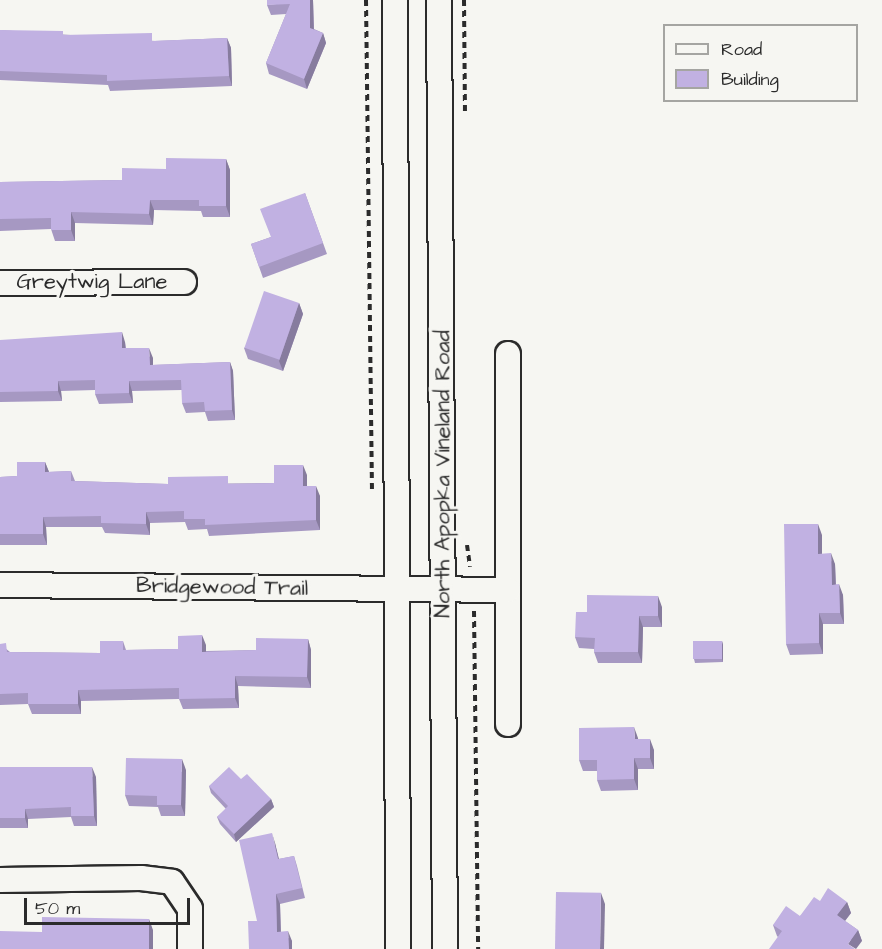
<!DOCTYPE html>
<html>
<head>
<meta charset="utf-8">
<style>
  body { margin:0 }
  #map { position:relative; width:882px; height:949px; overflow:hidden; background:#f6f6f2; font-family:"Architects Daughter",sans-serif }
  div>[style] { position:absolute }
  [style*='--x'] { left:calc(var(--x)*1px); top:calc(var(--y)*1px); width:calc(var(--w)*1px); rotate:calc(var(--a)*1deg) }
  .path>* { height:4px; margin-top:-2px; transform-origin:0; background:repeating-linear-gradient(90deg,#2b2b2b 0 6px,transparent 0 10.5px) }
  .roads { filter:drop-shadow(2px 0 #2b2b2b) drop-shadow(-2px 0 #2b2b2b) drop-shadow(0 2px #2b2b2b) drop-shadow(0 -2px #2b2b2b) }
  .minor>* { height:24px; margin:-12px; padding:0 12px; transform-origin:12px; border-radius:12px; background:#f6f6f2 }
  .wall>* { inset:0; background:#a698c2 }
  .shaded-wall>* { inset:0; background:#877c9e }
  .building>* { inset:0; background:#c1b1e2; transform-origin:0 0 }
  span { translate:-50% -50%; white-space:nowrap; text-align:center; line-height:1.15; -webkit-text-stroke:6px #f6f6f2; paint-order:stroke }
  .street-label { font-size:22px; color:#2b2b2b }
  .legend { position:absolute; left:663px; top:24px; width:195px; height:78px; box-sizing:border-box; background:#f6f6f2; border:2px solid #a5a5a2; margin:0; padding:8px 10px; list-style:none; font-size:18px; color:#2b2b2b }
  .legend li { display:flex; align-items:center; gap:12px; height:30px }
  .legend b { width:30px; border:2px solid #a5a5a2 }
  .scale { position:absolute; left:24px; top:898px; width:166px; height:27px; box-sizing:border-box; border:3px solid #2b2b2b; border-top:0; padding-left:8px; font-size:18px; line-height:21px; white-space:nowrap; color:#2b2b2b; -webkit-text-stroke:4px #f6f6f2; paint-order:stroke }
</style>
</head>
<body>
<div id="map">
  <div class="path">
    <div style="--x:366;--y:0;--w:491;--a:89.3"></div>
    <div style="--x:464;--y:0;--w:112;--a:89.5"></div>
    <div style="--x:467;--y:545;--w:22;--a:82"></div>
    <div style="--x:474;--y:611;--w:338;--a:89.3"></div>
  </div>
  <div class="roads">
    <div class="minor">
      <div style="--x:395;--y:0;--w:949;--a:89.82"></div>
      <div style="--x:439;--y:0;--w:949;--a:89.64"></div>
      <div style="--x:0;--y:283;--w:184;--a:-0.3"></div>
      <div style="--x:508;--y:354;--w:370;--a:90"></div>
      <div style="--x:0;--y:585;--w:508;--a:0.56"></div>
      <div style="--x:0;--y:880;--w:141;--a:-0.8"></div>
      <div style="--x:141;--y:878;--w:31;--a:7"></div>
      <div style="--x:172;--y:882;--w:32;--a:56"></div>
      <div style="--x:190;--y:909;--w:40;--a:90"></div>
    </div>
  </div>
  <div class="wall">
    <div style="clip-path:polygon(313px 0,314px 29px,323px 33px,326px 43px,307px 89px,269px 74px,266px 63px,286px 14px,271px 15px,267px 5px)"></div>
    <div style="clip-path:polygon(0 30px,155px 41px,227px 38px,231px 48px,232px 86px,110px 91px,108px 85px,0 80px)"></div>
    <div style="clip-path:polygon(226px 159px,230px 170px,230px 217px,203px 217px,201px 211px,154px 210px,153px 225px,75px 223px,75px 241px,55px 241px,51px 229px,0 231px,0 182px,122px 180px,166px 169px)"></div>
    <div style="clip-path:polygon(305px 193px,327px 254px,263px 278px,251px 244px,271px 237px)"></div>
    <div style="clip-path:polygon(299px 303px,303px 314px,283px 371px,248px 359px,244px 348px)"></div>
    <div style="clip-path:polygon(0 340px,125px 342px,126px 348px,153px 358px,153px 365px,230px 362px,233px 371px,235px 420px,208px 421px,205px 412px,186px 413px,182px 403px,182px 390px,132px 391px,133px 403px,99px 404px,95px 394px,95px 390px,61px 391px,62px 401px,0 402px)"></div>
    <div style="clip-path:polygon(45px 462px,49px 472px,71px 471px,75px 481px,168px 484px,274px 483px,307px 475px,307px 486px,320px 496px,320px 530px,209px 536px,207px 529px,188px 530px,185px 522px,150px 523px,150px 535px,105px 533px,102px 527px,46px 527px,47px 545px,0 545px,0 477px,17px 476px)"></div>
    <div style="clip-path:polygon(822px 535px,822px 554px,835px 564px,836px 584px,843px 595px,844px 624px,823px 624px,823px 654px,790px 655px,786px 644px)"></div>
    <div style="clip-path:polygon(662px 607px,662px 627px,643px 627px,642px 663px,598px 663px,594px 652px,594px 649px,579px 648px,575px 637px,587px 612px)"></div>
    <div style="clip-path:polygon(308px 639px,311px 650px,311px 688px,238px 686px,239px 708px,183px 709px,179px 699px,81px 701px,81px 714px,32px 714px,28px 704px,0 705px,0 644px,10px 652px,100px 653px,123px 641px,126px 650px,178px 649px,206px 645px,206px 651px,256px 650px)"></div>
    <div style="clip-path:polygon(722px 641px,723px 645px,723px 662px,695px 663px,694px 659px)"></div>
    <div style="clip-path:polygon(638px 739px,654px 750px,654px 769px,638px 769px,638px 790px,601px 791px,597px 780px,597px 771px,583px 771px,579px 760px)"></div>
    <div style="clip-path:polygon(0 767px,96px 777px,97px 826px,74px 826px,71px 817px,28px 819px,28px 828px,0 828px)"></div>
    <div style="clip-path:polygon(186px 770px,185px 816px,161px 816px,158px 807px,129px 806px,125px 795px)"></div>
    <div style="clip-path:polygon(241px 779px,271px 799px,274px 807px,236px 842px,220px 824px,217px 817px,226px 809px,211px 793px,209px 786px)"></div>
    <div style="clip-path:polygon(275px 843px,279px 859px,294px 856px,297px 866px,305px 898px,280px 904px,281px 932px,292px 941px,292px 949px,249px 949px,257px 921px)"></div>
    <div style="clip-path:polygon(820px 901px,847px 902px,851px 913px,845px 921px,858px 930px,862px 941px,778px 937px,777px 936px,773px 925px,800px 916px)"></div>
  </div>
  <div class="shaded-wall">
    <div style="clip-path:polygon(310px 0,313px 0,314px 38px,310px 28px)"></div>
    <div style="clip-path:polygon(323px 33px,326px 43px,307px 89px,304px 79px)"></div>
    <div style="clip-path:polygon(227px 38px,231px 48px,232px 86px,229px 76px)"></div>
    <div style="clip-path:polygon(226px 159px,230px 170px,230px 217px,226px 206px)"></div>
    <div style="clip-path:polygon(150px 200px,154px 210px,153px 225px,149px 214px)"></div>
    <div style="clip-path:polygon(71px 212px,75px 223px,75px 241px,71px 230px)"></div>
    <div style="clip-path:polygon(299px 303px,303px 314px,283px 371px,279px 361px)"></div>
    <div style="clip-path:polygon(122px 332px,125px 342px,126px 358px,122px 348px)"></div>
    <div style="clip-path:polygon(149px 348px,153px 358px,153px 375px,150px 365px)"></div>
    <div style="clip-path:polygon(230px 362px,233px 371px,235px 420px,232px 410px)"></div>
    <div style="clip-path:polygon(58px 381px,61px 391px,62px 401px,58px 391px)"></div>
    <div style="clip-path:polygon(129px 381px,132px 391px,133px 403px,129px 393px)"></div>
    <div style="clip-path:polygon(45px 462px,49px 472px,45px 472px)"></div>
    <div style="clip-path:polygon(303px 465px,307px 475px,307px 497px,303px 486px)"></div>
    <div style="clip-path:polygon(316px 486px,320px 496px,320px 530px,316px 520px)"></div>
    <div style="clip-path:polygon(146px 512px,150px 523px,150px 535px,146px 524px)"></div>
    <div style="clip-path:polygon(43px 517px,46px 527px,47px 545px,43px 534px)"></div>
    <div style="clip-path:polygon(818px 524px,822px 535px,822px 565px,818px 554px)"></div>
    <div style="clip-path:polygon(831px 553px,835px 564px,836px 595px,832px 585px)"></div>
    <div style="clip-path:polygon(839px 584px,843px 595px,844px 624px,840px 613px)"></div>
    <div style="clip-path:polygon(658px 596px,662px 607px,662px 627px,658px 616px)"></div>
    <div style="clip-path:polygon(819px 613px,823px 624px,823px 654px,819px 643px)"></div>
    <div style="clip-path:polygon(639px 616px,643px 627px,642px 663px,638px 652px)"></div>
    <div style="clip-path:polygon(202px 635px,206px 645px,206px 662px,202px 652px)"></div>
    <div style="clip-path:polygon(308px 639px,311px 650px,311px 688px,307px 677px)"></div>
    <div style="clip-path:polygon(722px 641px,723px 645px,723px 662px,722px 659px)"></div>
    <div style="clip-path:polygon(235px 676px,238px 686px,239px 708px,235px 698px)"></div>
    <div style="clip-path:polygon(78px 690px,81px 701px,81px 714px,78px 704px)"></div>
    <div style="clip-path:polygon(634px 727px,638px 738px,639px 750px,635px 739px)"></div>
    <div style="clip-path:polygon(650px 739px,654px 750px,654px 769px,650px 758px)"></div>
    <div style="clip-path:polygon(634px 758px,638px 769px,638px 790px,634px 779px)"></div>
    <div style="clip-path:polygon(182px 759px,186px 770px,185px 816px,181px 805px)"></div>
    <div style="clip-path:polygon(92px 767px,96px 777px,97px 826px,94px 816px)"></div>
    <div style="clip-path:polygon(271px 799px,274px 807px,236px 842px,234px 834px)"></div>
    <div style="clip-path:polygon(25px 809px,28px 819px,28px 828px,25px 818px)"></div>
    <div style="clip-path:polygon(272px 833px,275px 843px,281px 869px,278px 859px)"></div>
    <div style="clip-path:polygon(601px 893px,605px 904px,604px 949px,600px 949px)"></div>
    <div style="clip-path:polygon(276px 894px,280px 904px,281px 942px,277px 932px)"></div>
    <div style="clip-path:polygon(847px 902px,851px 913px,841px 926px,837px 915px)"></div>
    <div style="clip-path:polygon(149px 919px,153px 930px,153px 949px,149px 949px)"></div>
    <div style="clip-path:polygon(858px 930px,862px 941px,856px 949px,848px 944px)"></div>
    <div style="clip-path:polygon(288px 931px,292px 941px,292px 949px,289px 949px)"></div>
  </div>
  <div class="building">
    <div style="clip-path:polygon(267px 0,310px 0,310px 28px,323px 33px,304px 79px,266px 63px,290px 4px,267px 5px)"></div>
    <div style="clip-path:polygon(0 30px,63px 31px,63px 35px,152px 33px,152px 41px,227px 38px,229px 76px,107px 81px,107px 75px,0 71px)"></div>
    <div style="clip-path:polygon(166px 158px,226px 159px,226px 206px,199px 206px,199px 200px,150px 200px,149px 214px,71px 212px,71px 230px,51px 230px,51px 218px,0 219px,0 182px,122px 180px,122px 168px,166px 169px)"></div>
    <div style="clip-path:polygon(305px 193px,323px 243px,259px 267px,251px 244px,271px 237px,260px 209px)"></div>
    <div style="left:264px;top:291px;width:37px;height:60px;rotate:19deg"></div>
    <div style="clip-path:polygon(122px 332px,122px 348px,149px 348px,150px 365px,230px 362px,232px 410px,205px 411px,204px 402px,182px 403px,181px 380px,129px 381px,129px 393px,95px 394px,95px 380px,58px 381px,58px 391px,0 392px,0 340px)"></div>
    <div style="clip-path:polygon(17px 462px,45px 462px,45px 472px,71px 471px,71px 481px,168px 484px,168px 477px,228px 476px,228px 484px,274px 483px,274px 465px,303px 465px,303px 486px,316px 486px,316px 520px,205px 525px,205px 519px,184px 519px,184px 511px,146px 512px,146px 524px,101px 523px,101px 516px,43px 517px,43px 534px,0 534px,0 477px,17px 476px)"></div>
    <div style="clip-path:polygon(784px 524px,818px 524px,818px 554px,831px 553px,832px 585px,839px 584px,840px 613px,819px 613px,819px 643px,786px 644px)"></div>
    <div style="clip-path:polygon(587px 595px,658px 596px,658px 616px,639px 616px,638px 652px,594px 652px,595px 638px,575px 637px,576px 612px,587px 612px)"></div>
    <div style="clip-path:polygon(202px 635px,202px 652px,256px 650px,256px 638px,308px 639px,307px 677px,235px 676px,235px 698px,179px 699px,179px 688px,78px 690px,78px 704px,28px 704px,28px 693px,0 694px,0 644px,6px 643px,7px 652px,100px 653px,100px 641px,123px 641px,123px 650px,178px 649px,178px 636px)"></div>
    <div style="left:722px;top:641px;width:18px;height:29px;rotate:90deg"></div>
    <div style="clip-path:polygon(634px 727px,635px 739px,650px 739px,650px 758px,634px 758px,634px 779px,597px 780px,597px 760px,579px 760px,579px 728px)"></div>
    <div style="clip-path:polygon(126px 758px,182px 759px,181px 805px,157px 805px,157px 796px,125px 795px)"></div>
    <div style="clip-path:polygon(0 767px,92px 767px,94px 816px,71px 816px,71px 807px,25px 809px,25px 818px,0 818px)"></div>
    <div style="clip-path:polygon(229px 767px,241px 779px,247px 774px,271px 799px,234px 834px,217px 817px,228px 806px,209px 786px)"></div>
    <div style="clip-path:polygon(272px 833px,278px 859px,294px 856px,302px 888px,276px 894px,277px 932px,288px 931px,289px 949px,249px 949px,248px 921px,257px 921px,239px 840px)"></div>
    <div style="clip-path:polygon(828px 888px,847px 902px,837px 915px,858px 930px,848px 944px,855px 949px,769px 949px,782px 931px,773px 925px,786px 906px,800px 916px,814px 897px,820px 901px)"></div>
    <div style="left:556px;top:892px;width:45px;height:57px;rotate:1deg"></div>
    <div style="clip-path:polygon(42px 917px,149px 919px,149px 949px,0 949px,0 931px,42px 932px)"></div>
  </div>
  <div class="street-label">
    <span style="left:92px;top:282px">Greytwig Lane</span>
    <span style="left:443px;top:474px;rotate:-90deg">North Apopka Vineland Road</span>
    <span style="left:222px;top:587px;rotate:1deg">Bridgewood Trail</span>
  </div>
  <ul class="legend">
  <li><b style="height:8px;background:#f6f6f2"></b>Road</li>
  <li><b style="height:16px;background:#c1b1e2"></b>Building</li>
  </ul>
  <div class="scale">50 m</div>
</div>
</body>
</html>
